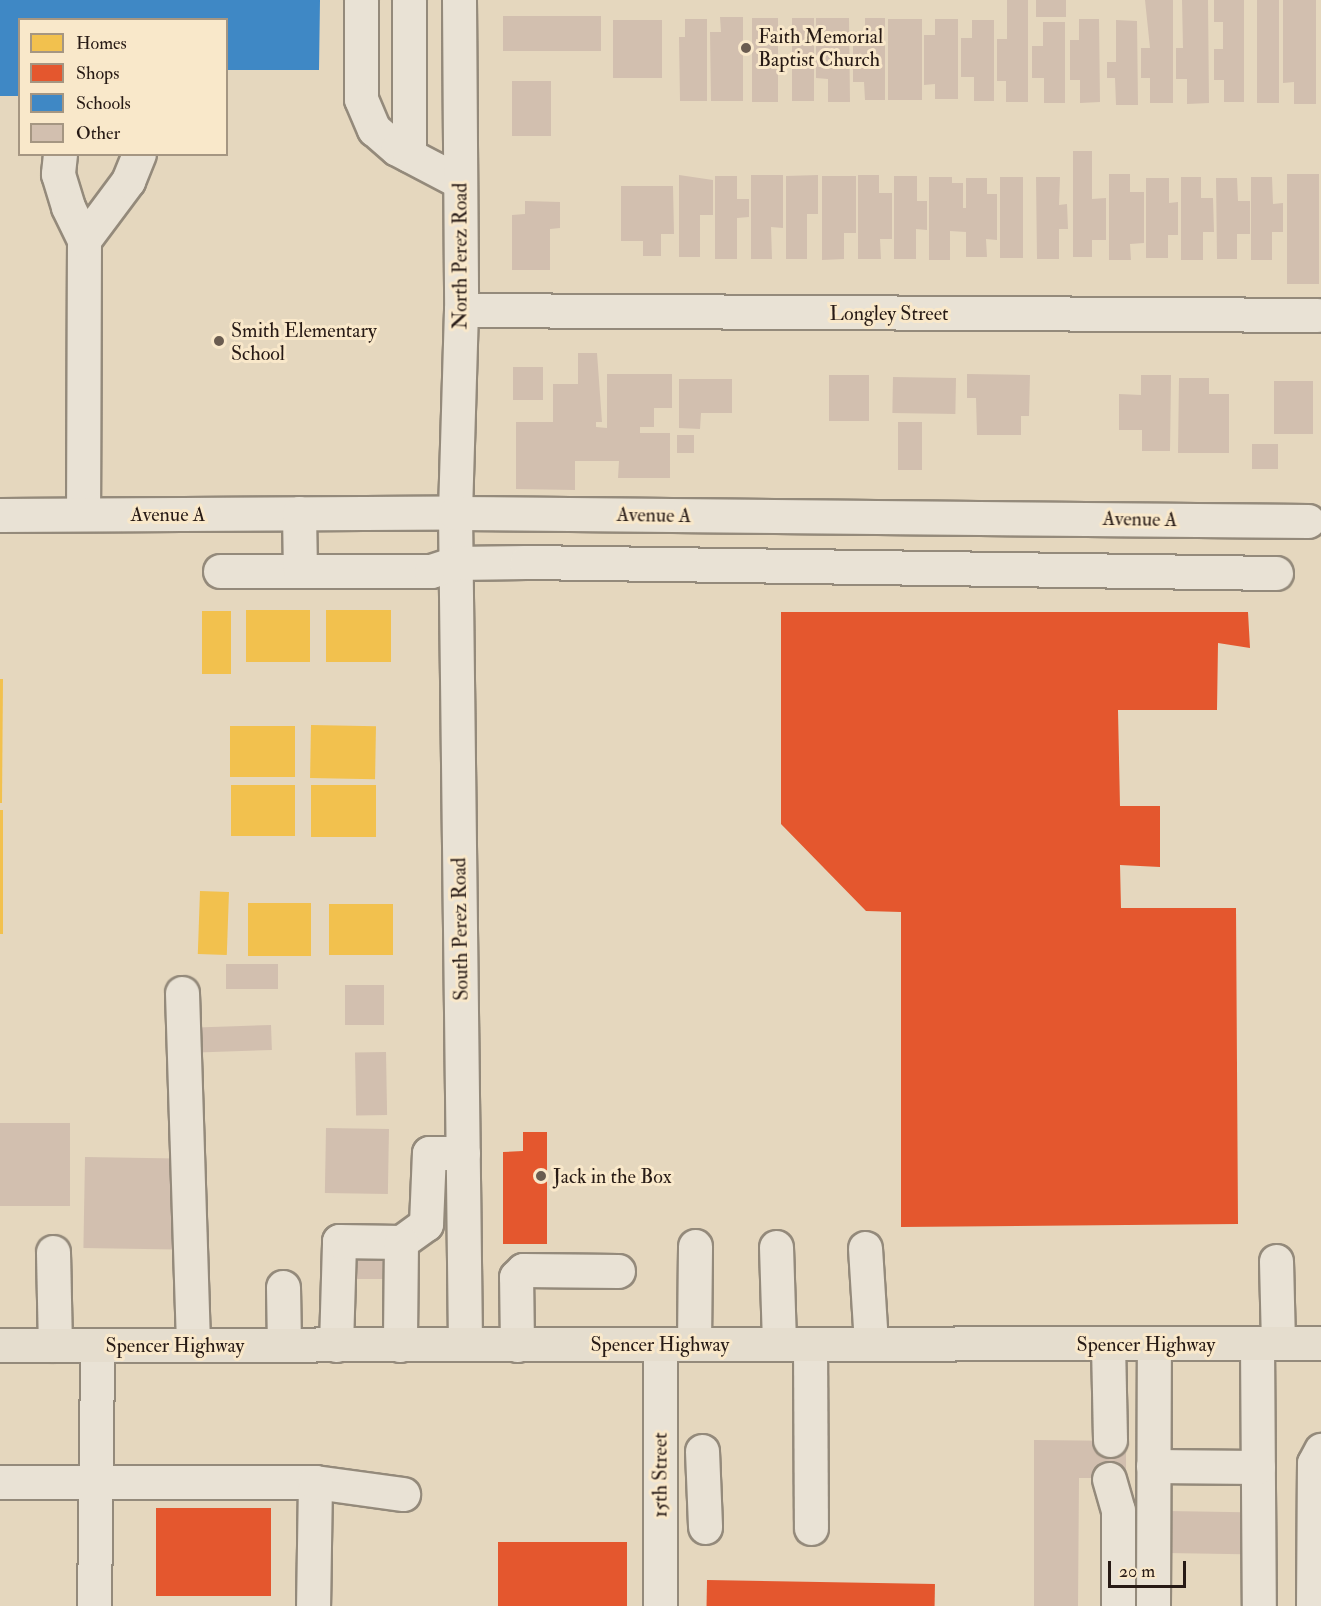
<!DOCTYPE html>
<html>
<head>
<meta charset="utf-8">
<style>
  body { margin:0 }
  #map { position:relative; width:1321px; height:1606px; overflow:hidden; background:#e5d7be; font-family:"IM FELL Double Pica",serif }
  div>[style] { position:absolute }
  [style*='--x'] { left:calc(var(--x)*1px); top:calc(var(--y)*1px); width:calc(var(--w)*1px); rotate:calc(var(--a)*1deg) }
  .homes>* { inset:0; background:#f2c14e; transform-origin:0 0 }
  .shops>* { inset:0; background:#e4572e; transform-origin:0 0 }
  .schools>* { inset:0; background:#3f88c5 }
  .building>* { inset:0; background:#d2bfaf; transform-origin:0 0 }
  .roads { filter:drop-shadow(2px 0 #948a7b) drop-shadow(-2px 0 #948a7b) drop-shadow(0 2px #948a7b) drop-shadow(0 -2px #948a7b) }
  .minor>* { height:33px; margin:-16.5px; padding:0 16.5px; transform-origin:16.5px; border-radius:16.5px; background:#e9e2d5 }
  .major>* { height:33px; margin:-16.5px; padding:0 16.5px; transform-origin:16.5px; border-radius:16.5px; background:#e5ddce }
  .dots>* { width:16px; height:16px; translate:-50% -50%; box-sizing:border-box; border:3px solid #f9e8ca; border-radius:50% }
  span { translate:-50% -50%; white-space:nowrap; text-align:center; line-height:1.15; -webkit-text-stroke:6px #f9e8ca; paint-order:stroke }
  .poi-label { font-size:20px; color:#271a15 }
  .left { translate:0 -50%; text-align:left }
  .street-label { font-size:20px; color:#271a15 }
  .legend { position:absolute; left:18px; top:18px; width:210px; height:138px; box-sizing:border-box; background:#f9e8ca; border:2px solid #a59682; margin:0; padding:8px 10px; list-style:none; font-size:18px; color:#271a15 }
  .legend li { display:flex; align-items:center; gap:12px; height:30px }
  .legend b { width:30px; border:2px solid #a59682 }
  .scale { position:absolute; left:1108px; top:1561px; width:78px; height:27px; box-sizing:border-box; border:3px solid #271a15; border-top:0; padding-left:8px; font-size:18px; line-height:21px; white-space:nowrap; color:#271a15; -webkit-text-stroke:4px #f9e8ca; paint-order:stroke }
</style>
</head>
<body>
<div id="map">
  <div class="homes">
    <div style="left:310px;top:610px;width:52px;height:64px;rotate:90deg"></div>
    <div style="left:326px;top:610px;width:65px;height:52px"></div>
    <div style="left:202px;top:611px;width:29px;height:63px"></div>
    <div style="clip-path:polygon(0 679px,3px 679px,2px 803px,0 803px)"></div>
    <div style="left:311px;top:725px;width:65px;height:53px;rotate:1deg"></div>
    <div style="left:230px;top:726px;width:65px;height:51px"></div>
    <div style="left:231px;top:785px;width:64px;height:51px"></div>
    <div style="left:311px;top:785px;width:65px;height:52px"></div>
    <div style="left:0;top:810px;width:3px;height:124px"></div>
    <div style="left:200px;top:891px;width:29px;height:63px;rotate:2deg"></div>
    <div style="left:248px;top:903px;width:63px;height:53px"></div>
    <div style="left:329px;top:904px;width:64px;height:51px"></div>
  </div>
  <div class="shops">
    <div style="clip-path:polygon(781px 612px,1248px 612px,1250px 648px,1218px 643px,1217px 710px,1118px 710px,1120px 806px,1160px 806px,1160px 867px,1120px 865px,1121px 908px,1236px 908px,1238px 1224px,901px 1227px,901px 912px,866px 911px,781px 824px)"></div>
    <div style="clip-path:polygon(523px 1132px,547px 1132px,547px 1244px,503px 1244px,503px 1152px,523px 1151px)"></div>
    <div style="left:156px;top:1508px;width:115px;height:88px"></div>
    <div style="left:498px;top:1542px;width:129px;height:64px"></div>
    <div style="left:707px;top:1580px;width:228px;height:26px;rotate:1deg"></div>
  </div>
  <div class="schools">
    <div style="clip-path:polygon(0 0,320px 0,319px 70px,226px 70px,226px 20px,20px 20px,20px 96px,0 96px)"></div>
  </div>
  <div class="building">
    <div style="clip-path:polygon(1007px 0,1028px 0,1028px 102px,1006px 102px,1006px 81px,997px 81px,997px 39px,1007px 39px)"></div>
    <div style="left:1036px;top:0;width:30px;height:17px"></div>
    <div style="clip-path:polygon(1145px 0,1173px 0,1173px 103px,1150px 103px,1150px 78px,1141px 78px,1141px 48px,1150px 48px)"></div>
    <div style="clip-path:polygon(1182px 0,1208px 0,1209px 103px,1187px 104px,1187px 79px,1176px 79px,1176px 48px,1183px 48px)"></div>
    <div style="clip-path:polygon(1214px 0,1244px 0,1244px 102px,1224px 102px,1224px 80px,1214px 80px,1214px 49px,1223px 49px,1223px 22px,1214px 22px)"></div>
    <div style="left:1257px;top:0;width:22px;height:103px"></div>
    <div style="clip-path:polygon(1283px 0,1316px 0,1316px 104px,1294px 104px,1294px 82px,1283px 83px)"></div>
    <div style="left:503px;top:16px;width:98px;height:35px"></div>
    <div style="clip-path:polygon(720px 17px,743px 17px,743px 101px,711px 101px,710px 32px,721px 32px)"></div>
    <div style="left:752px;top:18px;width:26px;height:84px"></div>
    <div style="left:792px;top:18px;width:22px;height:83px"></div>
    <div style="clip-path:polygon(816px 18px,849px 18px,850px 102px,828px 102px,828px 79px,816px 78px)"></div>
    <div style="clip-path:polygon(865px 18px,885px 18px,885px 100px,865px 100px,864px 82px,853px 82px,853px 46px,865px 45px)"></div>
    <div style="clip-path:polygon(685px 19px,707px 19px,707px 101px,680px 101px,679px 37px,685px 37px)"></div>
    <div style="left:922px;top:19px;width:81px;height:34px;rotate:90deg"></div>
    <div style="clip-path:polygon(935px 19px,958px 19px,958px 99px,935px 99px,935px 84px,924px 85px,924px 35px,935px 35px)"></div>
    <div style="clip-path:polygon(1079px 19px,1099px 19px,1100px 102px,1080px 103px,1080px 80px,1070px 80px,1070px 40px,1079px 40px)"></div>
    <div style="left:613px;top:20px;width:49px;height:58px"></div>
    <div style="clip-path:polygon(972px 20px,994px 20px,994px 101px,974px 101px,974px 77px,961px 77px,961px 38px,972px 38px)"></div>
    <div style="clip-path:polygon(1116px 20px,1137px 21px,1138px 105px,1116px 105px,1115px 78px,1107px 78px,1107px 62px,1116px 62px)"></div>
    <div style="clip-path:polygon(1043px 22px,1065px 22px,1065px 103px,1044px 103px,1044px 78px,1032px 78px,1032px 46px,1043px 46px)"></div>
    <div style="left:512px;top:81px;width:39px;height:55px"></div>
    <div style="clip-path:polygon(1073px 151px,1092px 151px,1092px 199px,1106px 198px,1106px 240px,1092px 240px,1092px 257px,1073px 257px)"></div>
    <div style="clip-path:polygon(1109px 174px,1130px 174px,1130px 192px,1144px 192px,1144px 243px,1130px 244px,1131px 260px,1109px 260px)"></div>
    <div style="left:1287px;top:174px;width:32px;height:110px"></div>
    <div style="clip-path:polygon(679px 175px,713px 180px,713px 215px,700px 215px,700px 257px,679px 257px)"></div>
    <div style="clip-path:polygon(751px 175px,783px 175px,783px 228px,771px 227px,772px 259px,751px 259px)"></div>
    <div style="clip-path:polygon(818px 175px,818px 214px,807px 214px,807px 259px,786px 259px,786px 176px)"></div>
    <div style="clip-path:polygon(858px 175px,879px 175px,879px 193px,892px 193px,892px 239px,880px 239px,881px 259px,858px 259px)"></div>
    <div style="clip-path:polygon(715px 176px,737px 176px,737px 199px,749px 199px,749px 217px,737px 218px,737px 259px,715px 259px)"></div>
    <div style="clip-path:polygon(822px 176px,856px 176px,856px 233px,844px 233px,844px 259px,822px 260px)"></div>
    <div style="clip-path:polygon(894px 176px,917px 176px,917px 201px,927px 201px,927px 230px,916px 229px,916px 259px,894px 259px)"></div>
    <div style="clip-path:polygon(929px 177px,952px 177px,952px 183px,963px 183px,963px 208px,966px 208px,966px 178px,987px 178px,987px 194px,997px 194px,997px 240px,986px 239px,987px 257px,966px 257px,966px 232px,950px 231px,950px 260px,929px 260px)"></div>
    <div style="left:1000px;top:177px;width:23px;height:81px"></div>
    <div style="clip-path:polygon(1036px 177px,1060px 177px,1059px 205px,1067px 204px,1068px 229px,1059px 229px,1059px 259px,1037px 259px)"></div>
    <div style="clip-path:polygon(1181px 177px,1201px 177px,1201px 198px,1213px 198px,1214px 232px,1203px 232px,1203px 260px,1181px 260px)"></div>
    <div style="clip-path:polygon(1251px 177px,1272px 177px,1273px 204px,1283px 203px,1283px 232px,1272px 232px,1272px 260px,1251px 260px)"></div>
    <div style="clip-path:polygon(1146px 178px,1169px 178px,1169px 203px,1178px 202px,1178px 235px,1168px 235px,1168px 258px,1146px 258px)"></div>
    <div style="clip-path:polygon(1216px 178px,1237px 178px,1238px 201px,1250px 201px,1250px 234px,1237px 234px,1237px 259px,1217px 259px)"></div>
    <div style="clip-path:polygon(621px 186px,673px 186px,674px 234px,661px 234px,661px 256px,643px 256px,643px 241px,621px 241px)"></div>
    <div style="clip-path:polygon(525px 201px,560px 202px,560px 228px,550px 229px,550px 270px,512px 270px,512px 215px,525px 214px)"></div>
    <div style="clip-path:polygon(578px 353px,597px 353px,602px 422px,596px 422px,596px 427px,607px 428px,607px 374px,672px 374px,672px 408px,654px 408px,654px 427px,640px 427px,640px 433px,670px 433px,670px 478px,618px 478px,619px 461px,575px 461px,575px 490px,516px 489px,516px 422px,553px 422px,553px 384px,578px 384px)"></div>
    <div style="left:513px;top:367px;width:30px;height:33px"></div>
    <div style="clip-path:polygon(967px 374px,1030px 375px,1029px 416px,1021px 416px,1021px 435px,977px 435px,976px 398px,967px 398px)"></div>
    <div style="left:829px;top:375px;width:40px;height:46px"></div>
    <div style="clip-path:polygon(1141px 375px,1171px 375px,1170px 451px,1142px 451px,1142px 430px,1119px 430px,1119px 394px,1141px 395px)"></div>
    <div style="left:893px;top:377px;width:63px;height:36px;rotate:1deg"></div>
    <div style="clip-path:polygon(1179px 378px,1209px 378px,1209px 394px,1229px 394px,1229px 453px,1178px 453px)"></div>
    <div style="clip-path:polygon(679px 379px,732px 379px,732px 413px,701px 413px,700px 429px,679px 428px)"></div>
    <div style="left:1274px;top:381px;width:39px;height:53px"></div>
    <div style="left:898px;top:422px;width:24px;height:48px"></div>
    <div style="left:677px;top:435px;width:17px;height:18px"></div>
    <div style="left:1252px;top:444px;width:26px;height:25px"></div>
    <div style="left:226px;top:964px;width:52px;height:25px"></div>
    <div style="left:345px;top:985px;width:39px;height:40px"></div>
    <div style="left:271px;top:1025px;width:25px;height:74px;rotate:88deg"></div>
    <div style="left:386px;top:1052px;width:63px;height:31px;rotate:89deg"></div>
    <div style="left:0;top:1123px;width:70px;height:83px"></div>
    <div style="left:326px;top:1128px;width:63px;height:65px;rotate:1deg"></div>
    <div style="left:85px;top:1157px;width:92px;height:91px;rotate:1deg"></div>
    <div style="left:357px;top:1257px;width:32px;height:22px"></div>
    <div style="clip-path:polygon(1034px 1440px,1126px 1441px,1126px 1478px,1079px 1478px,1078px 1606px,1034px 1606px)"></div>
    <div style="left:1167px;top:1511px;width:77px;height:42px;rotate:1deg"></div>
  </div>
  <div class="roads">
    <div class="minor">
      <div style="--x:361;--y:0;--w:99;--a:90"></div>
      <div style="--x:361;--y:99;--w:33;--a:67"></div>
      <div style="--x:374;--y:129;--w:30;--a:41"></div>
      <div style="--x:397;--y:149;--w:71;--a:27.6"></div>
      <div style="--x:409;--y:0;--w:155;--a:90"></div>
      <div style="--x:459;--y:0;--w:310;--a:89.6"></div>
      <div style="--x:461;--y:310;--w:203;--a:91.7"></div>
      <div style="--x:455;--y:513;--w:831;--a:89.31"></div>
      <div style="--x:60;--y:154;--w:20;--a:96"></div>
      <div style="--x:58;--y:174;--w:34;--a:73"></div>
      <div style="--x:68;--y:207;--w:37;--a:64"></div>
      <div style="--x:84;--y:240;--w:274;--a:90.2"></div>
      <div style="--x:84;--y:240;--w:74;--a:-53.3"></div>
      <div style="--x:128;--y:181;--w:29;--a:-68"></div>
      <div style="--x:461;--y:310;--w:856;--a:0.33"></div>
      <div style="--x:0;--y:515;--w:455;--a:-0.3"></div>
      <div style="--x:455;--y:513;--w:853;--a:0.54"></div>
      <div style="--x:220;--y:571;--w:80;--a:0"></div>
      <div style="--x:300;--y:571;--w:58;--a:-91"></div>
      <div style="--x:300;--y:571;--w:131;--a:0"></div>
      <div style="--x:431;--y:571;--w:25;--a:-18"></div>
      <div style="--x:455;--y:563;--w:71;--a:-0.8"></div>
      <div style="--x:526;--y:562;--w:750;--a:0.84"></div>
      <div style="--x:182;--y:993;--w:352;--a:88.2"></div>
      <div style="--x:401;--y:1242;--w:31;--a:-36"></div>
      <div style="--x:426;--y:1224;--w:71;--a:-87.6"></div>
      <div style="--x:429;--y:1153;--w:34;--a:0"></div>
      <div style="--x:776;--y:1247;--w:97;--a:88.2"></div>
      <div style="--x:865;--y:1248;--w:96;--a:86.4"></div>
      <div style="--x:53;--y:1252;--w:93;--a:88.8"></div>
      <div style="--x:1276;--y:1261;--w:82;--a:88.6"></div>
      <div style="--x:283;--y:1287;--w:58;--a:89"></div>
      <div style="--x:660;--y:1344;--w:262;--a:90"></div>
      <div style="--x:694;--y:1344;--w:98;--a:-89.4"></div>
      <div style="--x:810;--y:1344;--w:184;--a:89.7"></div>
      <div style="--x:1108;--y:1344;--w:96;--a:88.8"></div>
      <div style="--x:1257;--y:1344;--w:262;--a:89.6"></div>
      <div style="--x:336;--y:1345;--w:104;--a:-88.3"></div>
      <div style="--x:339;--y:1241;--w:62;--a:0.9"></div>
      <div style="--x:401;--y:1242;--w:103;--a:90.6"></div>
      <div style="--x:517;--y:1345;--w:68;--a:-90.8"></div>
      <div style="--x:516;--y:1277;--w:10;--a:-45"></div>
      <div style="--x:523;--y:1270;--w:95;--a:0.6"></div>
      <div style="--x:702;--y:1451;--w:76;--a:87.7"></div>
      <div style="--x:1153;--y:1466;--w:105;--a:0.5"></div>
      <div style="--x:1109;--y:1479;--w:32;--a:74"></div>
      <div style="--x:1118;--y:1510;--w:96;--a:90"></div>
      <div style="--x:0;--y:1482;--w:315;--a:0"></div>
      <div style="--x:315;--y:1482;--w:124;--a:90.9"></div>
      <div style="--x:315;--y:1482;--w:89;--a:7.8"></div>
      <div style="--x:94;--y:1606;--w:261;--a:-89.3"></div>
      <div style="--x:1153;--y:1606;--w:262;--a:-89.8"></div>
      <div style="--x:1313;--y:1606;--w:143;--a:-89.6"></div>
      <div style="--x:1314;--y:1463;--w:15;--a:-62"></div>
    </div>
    <div class="major">
      <div style="--x:0;--y:1345;--w:1321;--a:-0.09"></div>
    </div>
  </div>
  <div class="dots">
    <div style="left:746px;top:48px;background:#6a5c50"></div>
    <div style="left:219px;top:341px;background:#6a5c50"></div>
    <div style="left:541px;top:1176px;background:#6a5c50"></div>
  </div>
  <div class="poi-label">
    <span class="left" style="left:758px;top:48px">Faith Memorial<br>Baptist Church</span>
    <span class="left" style="left:231px;top:342px">Smith Elementary<br>School</span>
    <span class="left" style="left:553px;top:1176px">Jack in the Box</span>
  </div>
  <div class="street-label">
    <span style="left:460px;top:256px;rotate:-90deg">North Perez Road</span>
    <span style="left:889px;top:313px">Longley Street</span>
    <span style="left:168px;top:514px">Avenue A</span>
    <span style="left:654px;top:515px;rotate:1deg">Avenue A</span>
    <span style="left:1140px;top:519px;rotate:1deg">Avenue A</span>
    <span style="left:460px;top:929px;rotate:-91deg">South Perez Road</span>
    <span style="left:660px;top:1344px">Spencer Highway</span>
    <span style="left:1146px;top:1344px">Spencer Highway</span>
    <span style="left:175px;top:1345px">Spencer Highway</span>
    <span style="left:660px;top:1475px;rotate:-90deg">15th Street</span>
  </div>
  <ul class="legend">
  <li><b style="height:16px;background:#f2c14e"></b>Homes</li>
  <li><b style="height:16px;background:#e4572e"></b>Shops</li>
  <li><b style="height:16px;background:#3f88c5"></b>Schools</li>
  <li><b style="height:16px;background:#d2bfaf"></b>Other</li>
  </ul>
  <div class="scale">20 m</div>
</div>
</body>
</html>
